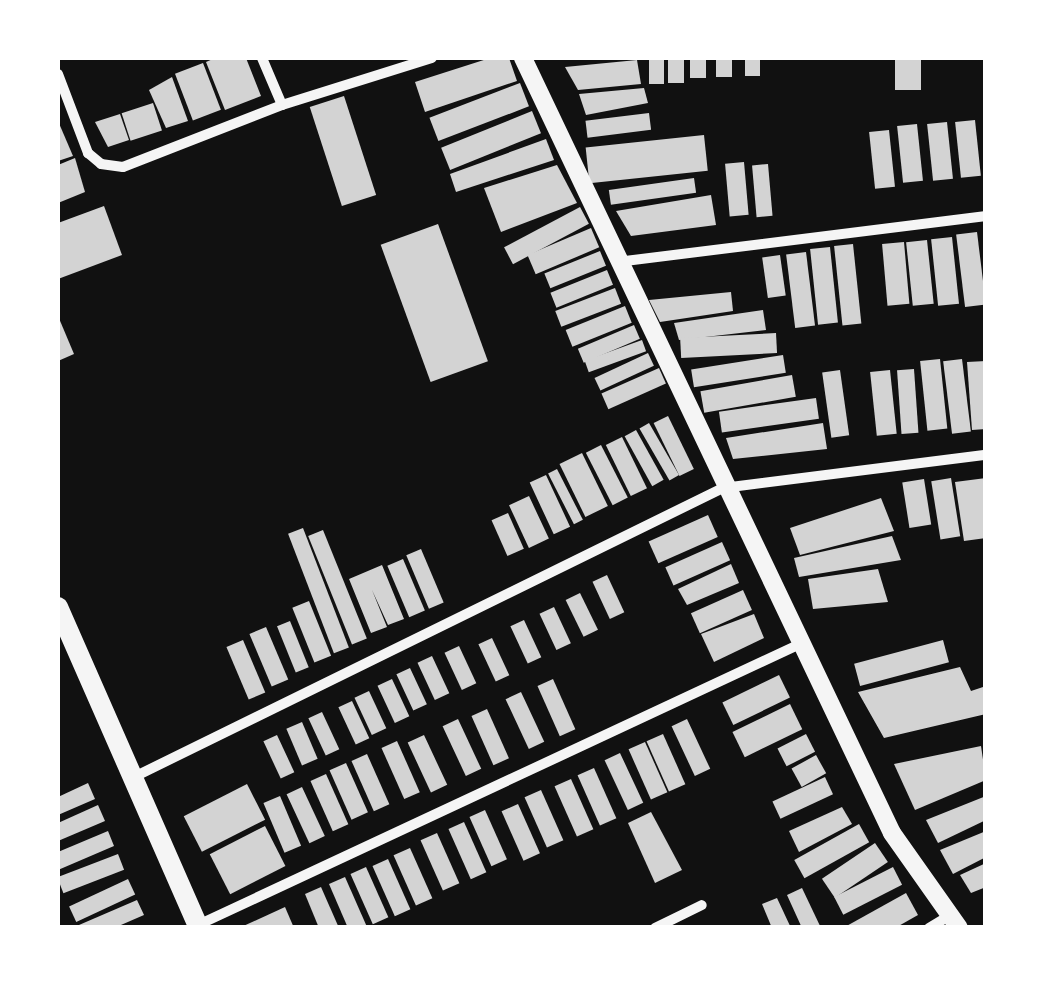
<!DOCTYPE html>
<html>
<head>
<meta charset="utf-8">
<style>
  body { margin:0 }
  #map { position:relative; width:1043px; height:985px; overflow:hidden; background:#111; font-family:"Noto Sans",sans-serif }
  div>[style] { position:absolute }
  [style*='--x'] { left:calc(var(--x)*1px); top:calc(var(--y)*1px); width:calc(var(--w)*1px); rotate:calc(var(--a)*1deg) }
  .building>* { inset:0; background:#d3d3d3; transform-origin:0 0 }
  .minor>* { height:10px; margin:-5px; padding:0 5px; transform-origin:5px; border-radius:5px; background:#f5f5f5 }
  .tertiary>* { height:18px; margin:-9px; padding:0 9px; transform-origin:9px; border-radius:9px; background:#f5f5f5 }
  .secondary>* { height:20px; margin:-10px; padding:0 10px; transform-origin:10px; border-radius:10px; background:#f5f5f5 }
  span { translate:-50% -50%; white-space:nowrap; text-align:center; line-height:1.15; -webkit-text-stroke:8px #fff; paint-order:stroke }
  .frame { position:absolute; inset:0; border:60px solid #fff; pointer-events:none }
</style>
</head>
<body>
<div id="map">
  <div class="building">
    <div style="clip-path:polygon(215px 58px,246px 58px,261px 96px,225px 110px,206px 62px)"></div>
    <div style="clip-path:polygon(490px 58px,509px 58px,517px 81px,425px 112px,415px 82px)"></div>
    <div style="left:649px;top:58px;width:15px;height:26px"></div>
    <div style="left:668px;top:58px;width:16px;height:25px"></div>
    <div style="left:690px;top:58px;width:16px;height:20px"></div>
    <div style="left:716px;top:58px;width:16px;height:19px"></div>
    <div style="left:745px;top:58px;width:15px;height:18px"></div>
    <div style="left:895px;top:58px;width:26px;height:32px"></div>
    <div style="clip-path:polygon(637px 60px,641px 84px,578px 90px,565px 67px)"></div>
    <div style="left:203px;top:63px;width:50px;height:30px;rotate:69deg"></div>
    <div style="clip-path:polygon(172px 77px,188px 121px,166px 128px,149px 90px)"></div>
    <div style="left:520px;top:83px;width:25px;height:97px;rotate:69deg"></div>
    <div style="clip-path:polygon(644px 88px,648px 103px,586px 115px,579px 94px)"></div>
    <div style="left:344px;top:96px;width:104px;height:36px;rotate:72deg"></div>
    <div style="left:153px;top:103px;width:29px;height:33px;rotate:72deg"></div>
    <div style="left:532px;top:111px;width:24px;height:98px;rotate:68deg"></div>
    <div style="left:649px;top:113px;width:17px;height:64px;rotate:83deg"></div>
    <div style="clip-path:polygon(120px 114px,129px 140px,108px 147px,95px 122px)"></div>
    <div style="left:975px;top:120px;width:56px;height:20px;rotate:84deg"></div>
    <div style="clip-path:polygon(58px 121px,73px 156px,58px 161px)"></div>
    <div style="left:947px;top:122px;width:57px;height:20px;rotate:84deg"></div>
    <div style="left:917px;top:124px;width:57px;height:20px;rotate:84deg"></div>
    <div style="left:889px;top:130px;width:57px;height:20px;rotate:84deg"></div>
    <div style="left:704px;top:135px;width:36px;height:119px;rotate:84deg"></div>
    <div style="clip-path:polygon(546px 139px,554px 160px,456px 192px,450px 174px)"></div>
    <div style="clip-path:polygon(75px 158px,85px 192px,58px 203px,58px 165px)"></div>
    <div style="left:744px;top:162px;width:53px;height:19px;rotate:85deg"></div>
    <div style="left:768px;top:164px;width:52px;height:16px;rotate:85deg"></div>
    <div style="clip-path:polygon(557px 165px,577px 203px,501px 232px,484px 188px)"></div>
    <div style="left:694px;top:178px;width:15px;height:86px;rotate:82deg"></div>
    <div style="clip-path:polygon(711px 195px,716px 225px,631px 236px,616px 211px)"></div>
    <div style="clip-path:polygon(104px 206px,122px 255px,58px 279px,58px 223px)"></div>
    <div style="left:580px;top:207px;width:19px;height:86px;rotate:62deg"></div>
    <div style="left:438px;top:224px;width:146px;height:61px;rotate:70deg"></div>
    <div style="left:591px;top:228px;width:21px;height:69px;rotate:67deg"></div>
    <div style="left:977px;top:232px;width:73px;height:21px;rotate:83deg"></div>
    <div style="left:952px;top:237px;width:67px;height:21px;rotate:84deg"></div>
    <div style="left:927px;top:240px;width:64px;height:21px;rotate:84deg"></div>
    <div style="left:904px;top:242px;width:62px;height:22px;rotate:85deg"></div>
    <div style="left:853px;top:244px;width:80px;height:19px;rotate:84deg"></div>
    <div style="left:830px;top:247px;width:76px;height:20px;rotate:84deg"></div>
    <div style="left:600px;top:251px;width:16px;height:60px;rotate:68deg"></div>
    <div style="left:806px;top:252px;width:74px;height:20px;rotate:83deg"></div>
    <div style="left:780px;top:255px;width:41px;height:18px;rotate:82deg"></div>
    <div style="left:607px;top:270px;width:16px;height:61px;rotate:68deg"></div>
    <div style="left:615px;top:288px;width:17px;height:64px;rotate:69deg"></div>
    <div style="clip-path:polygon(731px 292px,733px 311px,660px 322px,649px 300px)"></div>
    <div style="left:625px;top:306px;width:18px;height:64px;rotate:68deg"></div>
    <div style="clip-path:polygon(763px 310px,766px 330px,679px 340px,674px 323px)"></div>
    <div style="clip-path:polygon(58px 316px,74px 354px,58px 361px)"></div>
    <div style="left:634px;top:325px;width:15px;height:61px;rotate:67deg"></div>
    <div style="left:776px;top:333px;width:20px;height:96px;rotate:87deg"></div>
    <div style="left:642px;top:340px;width:12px;height:61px;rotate:70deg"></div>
    <div style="left:648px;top:353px;width:14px;height:59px;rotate:65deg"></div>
    <div style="left:783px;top:355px;width:18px;height:93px;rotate:81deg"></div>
    <div style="left:940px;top:359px;width:70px;height:20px;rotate:84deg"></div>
    <div style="left:962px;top:359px;width:73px;height:19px;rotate:83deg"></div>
    <div style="clip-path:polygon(986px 361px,986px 429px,972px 430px,967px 362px)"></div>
    <div style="left:659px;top:368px;width:17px;height:63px;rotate:66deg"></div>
    <div style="left:914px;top:369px;width:64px;height:17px;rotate:86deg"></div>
    <div style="left:840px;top:370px;width:66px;height:18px;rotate:82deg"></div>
    <div style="left:890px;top:370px;width:64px;height:20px;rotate:84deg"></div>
    <div style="left:792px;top:375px;width:22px;height:93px;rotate:80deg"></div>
    <div style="left:816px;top:398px;width:21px;height:98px;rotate:82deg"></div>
    <div style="left:668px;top:416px;width:59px;height:16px;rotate:64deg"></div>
    <div style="left:649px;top:423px;width:60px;height:11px;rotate:60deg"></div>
    <div style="clip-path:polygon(823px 423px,827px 449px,733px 459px,726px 438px)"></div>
    <div style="left:636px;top:430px;width:57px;height:13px;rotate:61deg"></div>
    <div style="left:622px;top:437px;width:57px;height:18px;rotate:64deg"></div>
    <div style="left:601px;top:445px;width:59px;height:17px;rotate:63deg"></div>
    <div style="left:582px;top:453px;width:59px;height:25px;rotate:64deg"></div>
    <div style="left:557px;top:469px;width:57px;height:10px;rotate:63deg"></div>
    <div style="left:546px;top:475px;width:57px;height:18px;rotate:65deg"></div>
    <div style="left:951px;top:478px;width:59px;height:20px;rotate:81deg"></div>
    <div style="clip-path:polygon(986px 478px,986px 538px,964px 541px,955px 482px)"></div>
    <div style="left:924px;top:479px;width:46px;height:22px;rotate:81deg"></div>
    <div style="left:529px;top:496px;width:47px;height:22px;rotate:65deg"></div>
    <div style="clip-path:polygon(881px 498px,894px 531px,800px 555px,790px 528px)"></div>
    <div style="left:508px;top:513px;width:39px;height:18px;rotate:66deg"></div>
    <div style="left:708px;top:515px;width:24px;height:65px;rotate:66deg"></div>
    <div style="left:303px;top:528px;width:128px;height:16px;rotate:69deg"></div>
    <div style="left:323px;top:530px;width:117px;height:16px;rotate:68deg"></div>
    <div style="clip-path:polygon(892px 536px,901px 560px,799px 577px,794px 558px)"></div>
    <div style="left:722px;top:542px;width:20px;height:62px;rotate:66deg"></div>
    <div style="left:421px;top:549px;width:58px;height:16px;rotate:67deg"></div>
    <div style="left:403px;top:559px;width:56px;height:17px;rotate:67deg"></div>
    <div style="clip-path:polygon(731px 564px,739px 583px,687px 605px,678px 589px)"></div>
    <div style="clip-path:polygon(382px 565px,404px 619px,388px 625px,372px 590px,387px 627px,371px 633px,349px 579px)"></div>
    <div style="clip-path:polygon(878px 569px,888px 602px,813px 609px,808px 579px)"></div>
    <div style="left:607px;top:575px;width:41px;height:16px;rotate:65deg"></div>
    <div style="left:743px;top:590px;width:22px;height:57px;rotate:66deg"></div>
    <div style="left:580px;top:593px;width:41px;height:16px;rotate:64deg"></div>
    <div style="left:309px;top:601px;width:59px;height:18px;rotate:68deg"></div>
    <div style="left:554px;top:607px;width:40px;height:16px;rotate:65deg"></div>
    <div style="clip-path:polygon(754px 614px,764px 638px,714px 662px,701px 634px)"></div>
    <div style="left:524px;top:620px;width:41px;height:15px;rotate:65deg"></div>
    <div style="left:290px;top:621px;width:50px;height:14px;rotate:68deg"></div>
    <div style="left:266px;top:627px;width:57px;height:18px;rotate:67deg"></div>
    <div style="left:492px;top:638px;width:41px;height:15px;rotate:65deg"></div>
    <div style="left:243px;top:640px;width:57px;height:18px;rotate:67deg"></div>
    <div style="left:943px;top:640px;width:23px;height:92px;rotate:75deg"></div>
    <div style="left:459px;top:646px;width:41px;height:16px;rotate:65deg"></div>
    <div style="left:432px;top:656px;width:41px;height:16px;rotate:65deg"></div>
    <div style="clip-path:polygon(960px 667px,971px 691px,986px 686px,986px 714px,884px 738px,858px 692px)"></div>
    <div style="left:410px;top:668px;width:40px;height:15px;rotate:65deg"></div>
    <div style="left:779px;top:675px;width:25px;height:63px;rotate:64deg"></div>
    <div style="left:392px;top:679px;width:41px;height:16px;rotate:65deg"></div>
    <div style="left:553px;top:679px;width:55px;height:17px;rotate:66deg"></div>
    <div style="left:369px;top:691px;width:41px;height:16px;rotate:65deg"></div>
    <div style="left:521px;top:692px;width:55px;height:17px;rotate:65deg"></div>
    <div style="left:352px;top:701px;width:41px;height:15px;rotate:65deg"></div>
    <div style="left:790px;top:704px;width:28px;height:64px;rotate:64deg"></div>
    <div style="left:487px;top:709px;width:54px;height:17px;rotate:66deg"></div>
    <div style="left:322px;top:712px;width:41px;height:15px;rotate:65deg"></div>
    <div style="left:458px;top:719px;width:55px;height:17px;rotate:65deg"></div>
    <div style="left:687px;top:719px;width:55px;height:17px;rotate:65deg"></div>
    <div style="left:302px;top:722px;width:40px;height:17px;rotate:67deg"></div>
    <div style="left:663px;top:734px;width:55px;height:18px;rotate:66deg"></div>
    <div style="left:806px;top:734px;width:20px;height:32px;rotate:63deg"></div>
    <div style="left:277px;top:735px;width:41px;height:15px;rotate:65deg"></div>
    <div style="left:424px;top:735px;width:55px;height:18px;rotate:65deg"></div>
    <div style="left:397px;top:741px;width:56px;height:17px;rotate:66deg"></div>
    <div style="left:645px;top:742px;width:55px;height:18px;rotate:66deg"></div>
    <div style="clip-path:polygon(981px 746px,986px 780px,915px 810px,894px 764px)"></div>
    <div style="left:620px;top:753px;width:55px;height:17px;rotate:65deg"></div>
    <div style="left:367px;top:754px;width:55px;height:17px;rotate:66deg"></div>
    <div style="left:816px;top:755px;width:21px;height:28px;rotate:61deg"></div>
    <div style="left:346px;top:763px;width:54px;height:18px;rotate:66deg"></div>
    <div style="left:594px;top:768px;width:55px;height:18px;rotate:66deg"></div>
    <div style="left:326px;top:774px;width:55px;height:17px;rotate:66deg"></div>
    <div style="left:825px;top:777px;width:19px;height:58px;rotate:65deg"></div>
    <div style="left:571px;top:779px;width:55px;height:18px;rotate:66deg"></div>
    <div style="clip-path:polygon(88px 783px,95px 799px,58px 815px,58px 797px)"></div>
    <div style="left:247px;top:784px;width:40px;height:71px;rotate:63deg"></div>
    <div style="left:302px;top:787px;width:54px;height:17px;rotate:65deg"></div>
    <div style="left:541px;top:790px;width:55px;height:18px;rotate:66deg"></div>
    <div style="left:280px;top:796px;width:54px;height:18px;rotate:67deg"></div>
    <div style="clip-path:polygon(986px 796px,986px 820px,938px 843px,926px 820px)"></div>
    <div style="left:518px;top:804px;width:54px;height:18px;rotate:66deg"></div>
    <div style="clip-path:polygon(98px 805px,105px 821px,58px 841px,58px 823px)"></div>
    <div style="clip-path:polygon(842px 807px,852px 824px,799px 852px,789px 831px)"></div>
    <div style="left:485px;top:810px;width:54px;height:17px;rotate:66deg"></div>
    <div style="clip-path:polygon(651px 812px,682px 870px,655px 883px,628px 823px)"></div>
    <div style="left:464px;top:822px;width:55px;height:17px;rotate:66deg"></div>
    <div style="left:859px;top:824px;width:21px;height:74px;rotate:61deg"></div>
    <div style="left:265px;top:826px;width:45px;height:62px;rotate:63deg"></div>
    <div style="clip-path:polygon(108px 831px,114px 846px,58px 870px,58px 852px)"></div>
    <div style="clip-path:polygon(986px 831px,986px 857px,953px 874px,940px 850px)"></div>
    <div style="left:437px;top:833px;width:55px;height:18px;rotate:66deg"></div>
    <div style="left:875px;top:843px;width:23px;height:64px;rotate:56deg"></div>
    <div style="left:410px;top:848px;width:55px;height:18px;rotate:66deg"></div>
    <div style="left:118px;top:854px;width:17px;height:65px;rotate:69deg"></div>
    <div style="left:388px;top:859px;width:55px;height:17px;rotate:66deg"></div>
    <div style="clip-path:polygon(986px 863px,986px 887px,971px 893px,960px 875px)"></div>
    <div style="left:366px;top:867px;width:55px;height:17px;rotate:66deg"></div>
    <div style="left:893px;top:867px;width:20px;height:66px;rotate:63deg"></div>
    <div style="clip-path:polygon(345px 877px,367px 927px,365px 928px,348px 928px,329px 884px)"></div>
    <div style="left:128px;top:879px;width:17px;height:65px;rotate:65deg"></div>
    <div style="clip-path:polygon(321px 887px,339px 928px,319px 928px,305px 894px)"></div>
    <div style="clip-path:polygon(802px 888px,821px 928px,802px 928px,787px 895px)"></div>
    <div style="clip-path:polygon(906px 893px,918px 915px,895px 928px,843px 928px)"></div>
    <div style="clip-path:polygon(777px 898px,791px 928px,772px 928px,762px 904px)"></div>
    <div style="clip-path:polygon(137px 900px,144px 915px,114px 928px,72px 928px)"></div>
    <div style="clip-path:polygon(285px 907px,294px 928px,239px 928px)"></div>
  </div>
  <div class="minor">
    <div style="--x:262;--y:58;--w:51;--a:66.9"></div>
    <div style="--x:58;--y:74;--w:85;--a:69.2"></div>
    <div style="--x:88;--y:153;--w:17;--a:40"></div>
    <div style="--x:101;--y:164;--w:22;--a:8"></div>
    <div style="--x:123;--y:167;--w:171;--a:-21.3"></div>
    <div style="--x:282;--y:105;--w:157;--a:-17.4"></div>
    <div style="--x:617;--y:262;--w:372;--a:-7.1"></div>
    <div style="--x:134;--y:777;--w:656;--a:-26.14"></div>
    <div style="--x:723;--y:488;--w:265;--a:-7.2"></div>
    <div style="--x:198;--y:925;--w:662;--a:-25.02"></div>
    <div style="--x:655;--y:928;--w:52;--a:-26.1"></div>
    <div style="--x:929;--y:928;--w:26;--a:-31"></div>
  </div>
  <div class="tertiary">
    <div style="--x:523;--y:58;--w:858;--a:64.54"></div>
    <div style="--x:892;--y:833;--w:116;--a:54.8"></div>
  </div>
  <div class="secondary">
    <div style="--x:58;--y:607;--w:351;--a:66.3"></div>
  </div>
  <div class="frame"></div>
</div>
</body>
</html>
